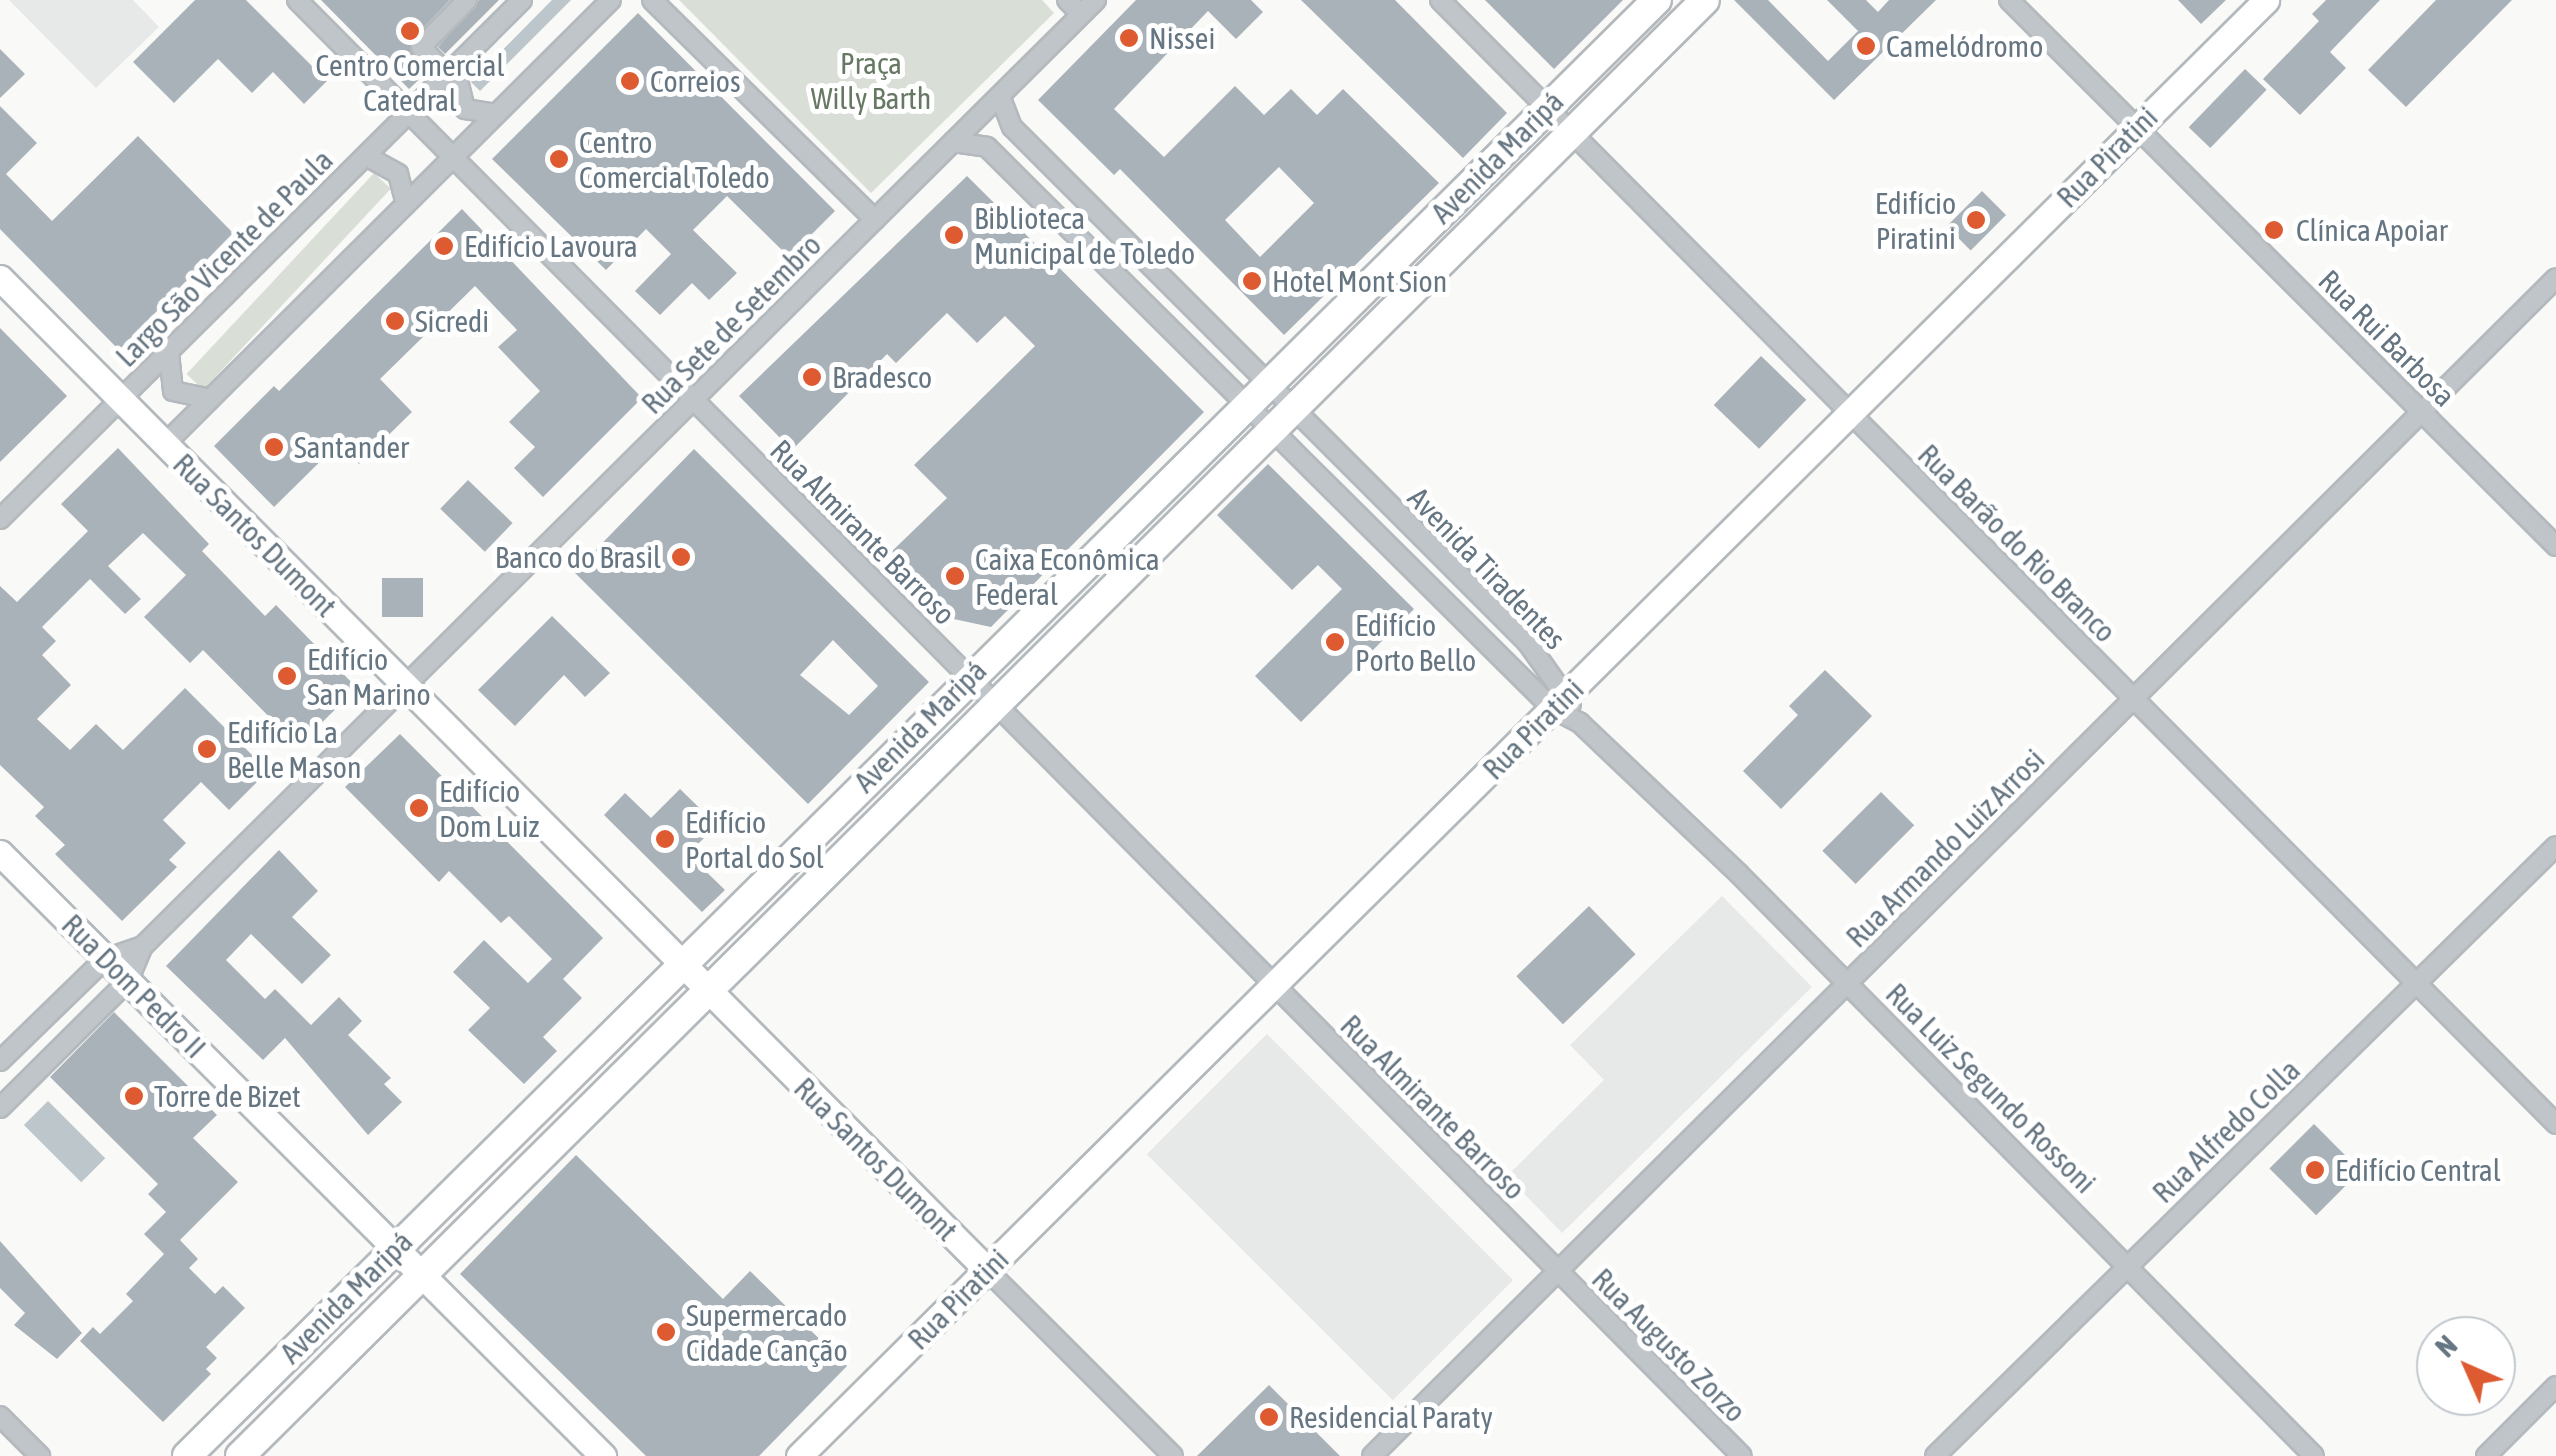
<!DOCTYPE html>
<html>
<head>
<meta charset="utf-8">
<style>
  body { margin:0 }
  #map { position:relative; width:2556px; height:1456px; overflow:hidden; background:#f9f9f7; font-family:"Asap Condensed",sans-serif }
  div>[style] { position:absolute }
  [style*='--x'] { left:calc(var(--x)*1px); top:calc(var(--y)*1px); width:calc(var(--w)*1px); rotate:calc(var(--a)*1deg) }
  .built>* { inset:0; background:#e7e8e8; transform-origin:0 0 }
  .green>* { inset:0; background:#d9ded6; transform-origin:0 0 }
  .water>* { inset:0; background:#bcc6cb; transform-origin:0 0 }
  .building>* { inset:0; background:#a9b2b8; transform-origin:0 0 }
  .roads { filter:drop-shadow(2px 0 #b3b9bd) drop-shadow(-2px 0 #b3b9bd) drop-shadow(0 2px #b3b9bd) drop-shadow(0 -2px #b3b9bd) }
  .street>* { height:18px; margin:-9px; padding:0 9px; transform-origin:9px; border-radius:9px; background:#c0c5c9 }
  .secondary>* { height:25px; margin:-12.5px; padding:0 12.5px; transform-origin:12.5px; border-radius:12.5px; background:#fff }
  .primary>* { height:28px; margin:-14px; padding:0 14px; transform-origin:14px; border-radius:14px; background:#fff }
  .dots>* { width:28px; height:28px; translate:-50% -50%; box-sizing:border-box; border:5px solid #fff; border-radius:50% }
  span { translate:-50% -50%; white-space:nowrap; text-align:center; line-height:1.15; -webkit-text-stroke:10px #fff; paint-order:stroke }
  .poi-label { font-size:30px; color:#657581 }
  .left { translate:0 -50%; text-align:left }
  .right { translate:-100% -50%; text-align:right }
  .park-label { font-size:30px; color:#677964 }
  .street-label { font-size:30px; color:#657581 }
  .north { position:absolute; left:2416px; top:1316px; width:100px; height:100px; box-sizing:border-box; background:#fff; border:2px solid #c1c8cd; border-radius:50%; rotate:315deg; font-size:28px; font-weight:700; line-height:40px; text-align:center; color:#657581 }
  .north::after { content:''; display:block; margin:auto; width:35px; height:45px; background:#de5b32; clip-path:polygon(50% 0,100% 100%,50% 72%,0 100%) }
</style>
</head>
<body>
<div id="map">
  <div class="built">
    <div style="clip-path:polygon(9px 0,133px 0,159px 27px,96px 88px)"></div>
    <div style="clip-path:polygon(1722px 896px,1812px 987px,1562px 1233px,1507px 1176px,1604px 1080px,1570px 1045px)"></div>
    <div style="left:1267px;top:1034px;width:348px;height:170px;rotate:45deg"></div>
  </div>
  <div class="green">
    <div style="clip-path:polygon(679px 0,1042px 0,1054px 13px,871px 193px)"></div>
    <div style="left:374px;top:173px;width:23px;height:275px;rotate:43deg"></div>
  </div>
  <div class="water">
    <div style="clip-path:polygon(552px 0,571px 0,480px 91px,471px 82px)"></div>
    <div style="left:48px;top:1101px;width:81px;height:34px;rotate:45deg"></div>
  </div>
  <div class="building">
    <div style="clip-path:polygon(195px 0,246px 0,327px 81px,304px 104px,273px 72px,252px 93px,218px 59px,174px 103px,133px 62px)"></div>
    <div style="clip-path:polygon(321px 0,450px 0,409px 43px,427px 72px,409px 89px)"></div>
    <div style="clip-path:polygon(479px 0,499px 0,445px 54px,438px 47px)"></div>
    <div style="clip-path:polygon(evenodd,1136px 0,1251px 0,1263px 12px,1236px 39px,1208px 11px,1114px 109px,1164px 157px,1235px 86px,1264px 115px,1291px 89px,1317px 115px,1343px 89px,1439px 183px,1284px 335px,1120px 169px,1114px 175px,1038px 100px,1136px 0,1279px 167px,1314px 203px,1260px 257px,1225px 220px,1279px 167px)"></div>
    <div style="clip-path:polygon(1301px 0,1395px 0,1507px 113px,1463px 158px)"></div>
    <div style="clip-path:polygon(1485px 0,1623px 0,1554px 69px)"></div>
    <div style="clip-path:polygon(1734px 0,1768px 0,1828px 61px,1858px 31px,1827px 0,1866px 0,1878px 12px,1889px 0,1936px 0,1834px 100px)"></div>
    <div style="clip-path:polygon(2178px 0,2226px 0,2201px 24px)"></div>
    <div style="clip-path:polygon(2326px 0,2380px 0,2330px 52px,2346px 68px,2300px 115px,2263px 79px,2319px 21px,2312px 14px)"></div>
    <div style="clip-path:polygon(2436px 0,2512px 0,2406px 107px,2368px 70px)"></div>
    <div style="clip-path:polygon(638px 13px,835px 211px,789px 257px,727px 196px,693px 230px,737px 273px,709px 300px,692px 283px,660px 315px,635px 291px,671px 254px,646px 229px,606px 270px,492px 159px)"></div>
    <div style="clip-path:polygon(0 49px,25px 74px,0 98px)"></div>
    <div style="left:2245px;top:69px;width:30px;height:81px;rotate:44deg"></div>
    <div style="clip-path:polygon(0 106px,37px 143px,6px 174px,52px 221px,138px 136px,233px 233px,119px 350px,0 229px)"></div>
    <div style="clip-path:polygon(967px 176px,1204px 412px,991px 627px,949px 618px,887px 556px,947px 498px,914px 465px,1035px 346px,1005px 316px,977px 343px,947px 313px,896px 363px,887px 354px,792px 450px,739px 396px)"></div>
    <div style="left:1982px;top:191px;width:34px;height:50px;rotate:45deg"></div>
    <div style="clip-path:polygon(462px 209px,642px 398px,543px 497px,514px 468px,535px 447px,509px 422px,540px 391px,498px 347px,517px 330px,475px 286px,380px 379px,412px 412px,359px 464px,339px 443px,274px 507px,214px 446px,274px 386px,279px 391px)"></div>
    <div style="clip-path:polygon(0 328px,67px 396px,0 462px)"></div>
    <div style="left:1761px;top:356px;width:63px;height:68px;rotate:44deg"></div>
    <div style="clip-path:polygon(118px 448px,209px 544px,202px 551px,265px 616px,276px 605px,357px 688px,298px 746px,203px 650px,190px 663px,144px 617px,186px 575px,143px 533px,108px 566px,141px 599px,125px 614px,90px 579px,42px 627px,56px 641px,42px 655px,71px 685px,37px 719px,70px 750px,96px 724px,123px 750px,185px 688px,268px 771px,229px 810px,201px 782px,163px 820px,186px 843px,169px 860px,177px 867px,122px 921px,55px 854px,65px 845px,35px 816px,44px 807px,0 765px,0 586px,17px 602px,88px 531px,61px 504px)"></div>
    <div style="clip-path:polygon(evenodd,694px 449px,929px 682px,808px 804px,574px 572px,694px 449px,833px 640px,878px 686px,849px 715px,800px 675px,833px 640px)"></div>
    <div style="clip-path:polygon(1268px 464px,1414px 609px,1301px 722px,1255px 676px,1342px 589px,1318px 565px,1292px 590px,1217px 515px)"></div>
    <div style="left:468px;top:480px;width:62px;height:40px;rotate:44deg"></div>
    <div style="left:382px;top:578px;width:41px;height:39px"></div>
    <div style="clip-path:polygon(552px 616px,610px 673px,585px 697px,564px 675px,515px 726px,478px 690px)"></div>
    <div style="clip-path:polygon(1825px 670px,1872px 716px,1781px 809px,1743px 771px,1798px 715px,1789px 706px)"></div>
    <div style="clip-path:polygon(400px 734px,603px 938px,563px 979px,582px 998px,543px 1037px,557px 1051px,524px 1084px,468px 1030px,490px 1008px,453px 972px,484px 940px,528px 983px,552px 959px,509px 916px,501px 923px,449px 871px,439px 882px,345px 787px)"></div>
    <div style="clip-path:polygon(680px 789px,717px 825px,688px 854px,725px 890px,702px 912px,604px 815px,625px 793px,651px 818px)"></div>
    <div style="left:1881px;top:792px;width:47px;height:83px;rotate:45deg"></div>
    <div style="clip-path:polygon(279px 850px,318px 891px,292px 917px,331px 955px,302px 984px,251px 934px,226px 960px,265px 999px,275px 989px,311px 1025px,339px 997px,362px 1021px,348px 1035px,391px 1078px,384px 1084px,402px 1102px,368px 1135px,285px 1038px,263px 1060px,166px 966px)"></div>
    <div style="left:1589px;top:906px;width:67px;height:101px;rotate:46deg"></div>
    <div style="clip-path:polygon(114px 1012px,217px 1115px,193px 1138px,238px 1182px,180px 1240px,198px 1259px,189px 1268px,215px 1294px,223px 1286px,245px 1308px,206px 1347px,217px 1358px,206px 1369px,211px 1374px,163px 1422px,80px 1341px,93px 1327px,100px 1334px,133px 1301px,126px 1294px,164px 1254px,144px 1234px,166px 1212px,148px 1194px,158px 1184px,50px 1077px)"></div>
    <div style="left:2314px;top:1124px;width:66px;height:63px;rotate:45deg"></div>
    <div style="clip-path:polygon(576px 1155px,723px 1299px,750px 1271px,847px 1366px,759px 1456px,646px 1456px,460px 1274px)"></div>
    <div style="clip-path:polygon(0 1241px,82px 1333px,57px 1359px,14px 1325px,25px 1313px,0 1288px)"></div>
    <div style="clip-path:polygon(1269px 1385px,1340px 1456px,1197px 1456px)"></div>
  </div>
  <div class="roads">
    <div class="street">
      <div style="--x:297;--y:0;--w:2051;--a:45.22"></div>
      <div style="--x:652;--y:0;--w:313;--a:44.6"></div>
      <div style="--x:1067;--y:0;--w:20;--a:45"></div>
      <div style="--x:1440;--y:0;--w:1584;--a:45.2"></div>
      <div style="--x:2009;--y:0;--w:773;--a:44.95"></div>
      <div style="--x:436;--y:63;--w:22;--a:-133"></div>
      <div style="--x:421;--y:47;--w:66;--a:-45.6"></div>
      <div style="--x:455;--y:68;--w:42;--a:76.3"></div>
      <div style="--x:465;--y:109;--w:31;--a:9"></div>
      <div style="--x:1000;--y:96;--w:33;--a:69"></div>
      <div style="--x:1012;--y:127;--w:728;--a:45"></div>
      <div style="--x:1527;--y:642;--w:76;--a:54.6"></div>
      <div style="--x:953;--y:142;--w:34;--a:8"></div>
      <div style="--x:987;--y:147;--w:798;--a:44.8"></div>
      <div style="--x:1553;--y:709;--w:30;--a:27"></div>
      <div style="--x:1580;--y:723;--w:219;--a:43.5"></div>
      <div style="--x:1739;--y:874;--w:818;--a:45.35"></div>
      <div style="--x:366;--y:156;--w:37;--a:29"></div>
      <div style="--x:398;--y:174;--w:31;--a:75"></div>
      <div style="--x:169;--y:353;--w:38;--a:84"></div>
      <div style="--x:173;--y:391;--w:38;--a:12"></div>
      <div style="--x:165;--y:444;--w:629;--a:-44.87"></div>
      <div style="--x:0;--y:519;--w:736;--a:-44.83"></div>
      <div style="--x:0;--y:1061;--w:146;--a:-44.2"></div>
      <div style="--x:105;--y:959;--w:40;--a:-18.9"></div>
      <div style="--x:0;--y:1108;--w:180;--a:-44.8"></div>
      <div style="--x:128;--y:981;--w:38;--a:-67"></div>
      <div style="--x:143;--y:946;--w:1343;--a:-44.79"></div>
      <div style="--x:987;--y:1270;--w:263;--a:45"></div>
      <div style="--x:0;--y:1416;--w:57;--a:45"></div>
      <div style="--x:1372;--y:1456;--w:1670;--a:-44.85"></div>
      <div style="--x:1935;--y:1456;--w:870;--a:-44.49"></div>
      <div style="--x:2486;--y:1456;--w:99;--a:-45"></div>
    </div>
    <div class="secondary">
      <div style="--x:0;--y:278;--w:1399;--a:45.14"></div>
      <div style="--x:0;--y:853;--w:853;--a:45"></div>
      <div style="--x:799;--y:1456;--w:2067;--a:-44.78"></div>
    </div>
    <div class="primary">
      <div style="--x:187;--y:1456;--w:2069;--a:-44.73"></div>
      <div style="--x:240;--y:1456;--w:2065;--a:-44.82"></div>
    </div>
  </div>
  <div class="dots">
    <div style="left:410px;top:31px;background:#de5b32"></div>
    <div style="left:1129px;top:38px;background:#de5b32"></div>
    <div style="left:1866px;top:46px;background:#de5b32"></div>
    <div style="left:630px;top:81px;background:#de5b32"></div>
    <div style="left:559px;top:159px;background:#de5b32"></div>
    <div style="left:1976px;top:220px;background:#de5b32"></div>
    <div style="left:2274px;top:230px;background:#de5b32"></div>
    <div style="left:954px;top:235px;background:#de5b32"></div>
    <div style="left:444px;top:246px;background:#de5b32"></div>
    <div style="left:1252px;top:281px;background:#de5b32"></div>
    <div style="left:395px;top:321px;background:#de5b32"></div>
    <div style="left:812px;top:377px;background:#de5b32"></div>
    <div style="left:274px;top:447px;background:#de5b32"></div>
    <div style="left:681px;top:557px;background:#de5b32"></div>
    <div style="left:955px;top:576px;background:#de5b32"></div>
    <div style="left:1335px;top:642px;background:#de5b32"></div>
    <div style="left:287px;top:676px;background:#de5b32"></div>
    <div style="left:207px;top:749px;background:#de5b32"></div>
    <div style="left:419px;top:808px;background:#de5b32"></div>
    <div style="left:665px;top:839px;background:#de5b32"></div>
    <div style="left:134px;top:1096px;background:#de5b32"></div>
    <div style="left:2315px;top:1170px;background:#de5b32"></div>
    <div style="left:666px;top:1332px;background:#de5b32"></div>
    <div style="left:1269px;top:1417px;background:#de5b32"></div>
  </div>
  <div class="poi-label">
    <span class="left" style="left:1149px;top:38px">Nissei</span>
    <span class="left" style="left:1886px;top:46px">Camelódromo</span>
    <span style="left:410px;top:82px">Centro Comercial<br>Catedral</span>
    <span class="left" style="left:650px;top:81px">Correios</span>
    <span class="left" style="left:579px;top:159px">Centro<br>Comercial Toledo</span>
    <span class="right" style="left:1956px;top:220px">Edifício<br>Piratini</span>
    <span class="left" style="left:974px;top:235px">Biblioteca<br>Municipal de Toledo</span>
    <span class="left" style="left:2296px;top:230px">Clínica Apoiar</span>
    <span class="left" style="left:464px;top:246px">Edifício Lavoura</span>
    <span class="left" style="left:1272px;top:281px">Hotel Mont Sion</span>
    <span class="left" style="left:415px;top:321px">Sicredi</span>
    <span class="left" style="left:832px;top:377px">Bradesco</span>
    <span class="left" style="left:294px;top:447px">Santander</span>
    <span class="right" style="left:661px;top:557px">Banco do Brasil</span>
    <span class="left" style="left:975px;top:576px">Caixa Econômica<br>Federal</span>
    <span class="left" style="left:1355px;top:642px">Edifício<br>Porto Bello</span>
    <span class="left" style="left:307px;top:676px">Edifício<br>San Marino</span>
    <span class="left" style="left:227px;top:749px">Edifício La<br>Belle Mason</span>
    <span class="left" style="left:439px;top:808px">Edifício<br>Dom Luiz</span>
    <span class="left" style="left:685px;top:839px">Edifício<br>Portal do Sol</span>
    <span class="left" style="left:154px;top:1096px">Torre de Bizet</span>
    <span class="left" style="left:2335px;top:1170px">Edifício Central</span>
    <span class="left" style="left:686px;top:1332px">Supermercado<br>Cidade Canção</span>
    <span class="left" style="left:1289px;top:1417px">Residencial Paraty</span>
  </div>
  <div class="park-label">
    <span style="left:871px;top:80px">Praça<br>Willy Barth</span>
  </div>
  <div class="street-label">
    <span style="left:1497px;top:157px;rotate:-45deg">Avenida Maripá</span>
    <span style="left:2107px;top:157px;rotate:-45deg">Rua Piratini</span>
    <span style="left:224px;top:258px;rotate:-45deg">Largo São Vicente de Paula</span>
    <span style="left:731px;top:324px;rotate:-45deg">Rua Sete de Setembro</span>
    <span style="left:2387px;top:338px;rotate:45deg">Rua Rui Barbosa</span>
    <span style="left:863px;top:532px;rotate:45deg">Rua Almirante Barroso</span>
    <span style="left:255px;top:535px;rotate:45deg">Rua Santos Dumont</span>
    <span style="left:2017px;top:543px;rotate:45deg">Rua Barão do Rio Branco</span>
    <span style="left:1487px;top:568px;rotate:46deg">Avenida Tiradentes</span>
    <span style="left:920px;top:726px;rotate:-45deg">Avenida Maripá</span>
    <span style="left:1533px;top:729px;rotate:-45deg">Rua Piratini</span>
    <span style="left:1945px;top:848px;rotate:-45deg">Rua Armando Luiz Arrosi</span>
    <span style="left:134px;top:986px;rotate:45deg">Rua Dom Pedro II</span>
    <span style="left:1991px;top:1088px;rotate:45deg">Rua Luiz Segundo Rossoni</span>
    <span style="left:1433px;top:1107px;rotate:45deg">Rua Almirante Barroso</span>
    <span style="left:2226px;top:1131px;rotate:-44deg">Rua Alfredo Colla</span>
    <span style="left:876px;top:1159px;rotate:45deg">Rua Santos Dumont</span>
    <span style="left:346px;top:1297px;rotate:-45deg">Avenida Maripá</span>
    <span style="left:958px;top:1299px;rotate:-45deg">Rua Piratini</span>
    <span style="left:1669px;top:1345px;rotate:45deg">Rua Augusto Zorzo</span>
  </div>
  <div class="north">N</div>
</div>
</body>
</html>
